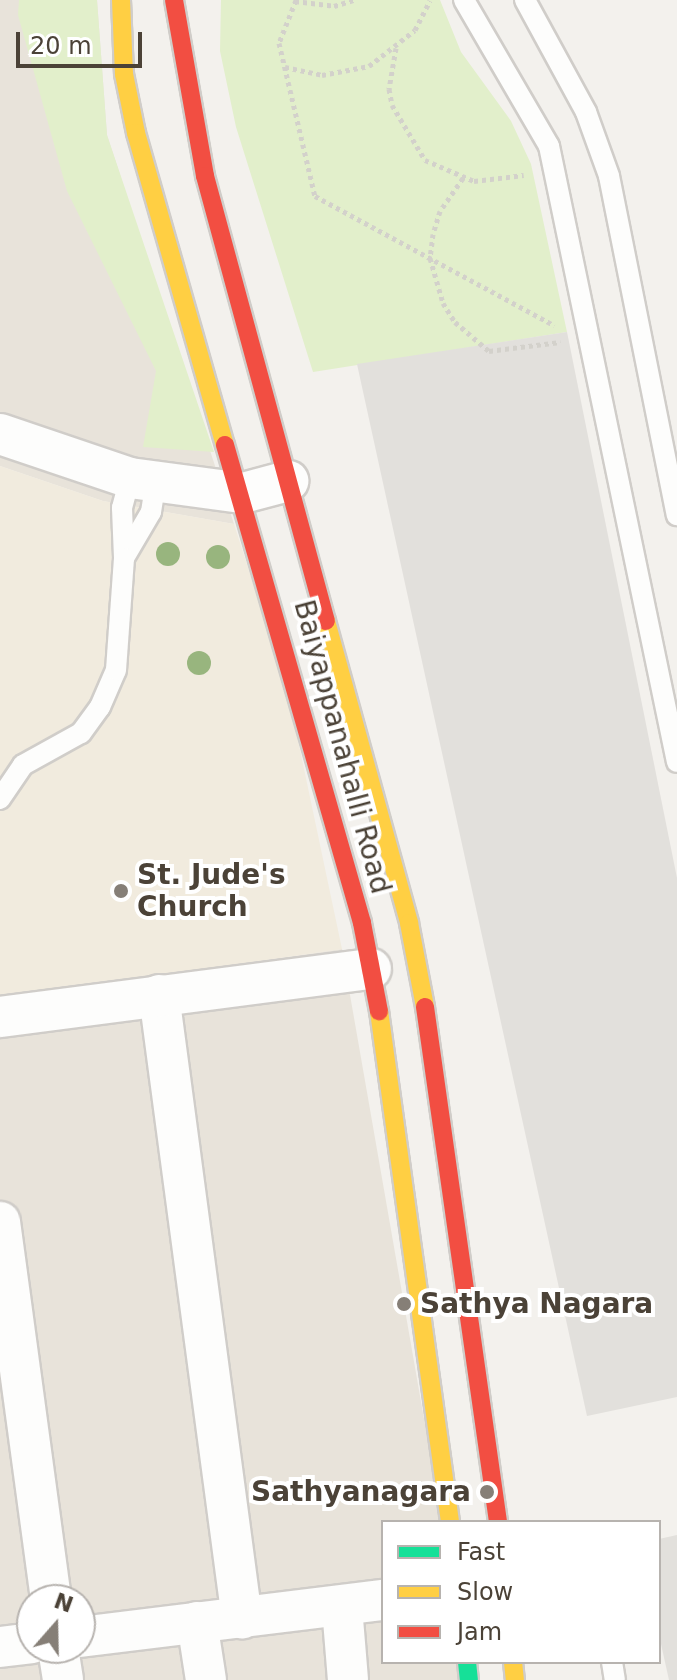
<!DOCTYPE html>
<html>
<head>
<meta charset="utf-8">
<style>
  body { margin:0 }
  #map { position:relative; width:677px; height:1680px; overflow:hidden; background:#f3f1ed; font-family:"DejaVu Sans",sans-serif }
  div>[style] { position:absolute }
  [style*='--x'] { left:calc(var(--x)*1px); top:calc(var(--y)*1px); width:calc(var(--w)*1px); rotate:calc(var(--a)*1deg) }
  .residential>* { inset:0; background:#e8e3da }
  .education>* { inset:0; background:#f1ebde }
  .green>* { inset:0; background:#e2efcb }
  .parking>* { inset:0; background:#e2e0dc }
  .path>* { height:5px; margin-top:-2.5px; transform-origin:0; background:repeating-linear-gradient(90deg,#d3d1cb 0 4px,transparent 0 8px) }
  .roads { filter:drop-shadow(2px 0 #d0cdc9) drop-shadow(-2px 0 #d0cdc9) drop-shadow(0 2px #d0cdc9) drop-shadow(0 -2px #d0cdc9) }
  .lane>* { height:20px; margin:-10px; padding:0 10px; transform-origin:10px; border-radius:10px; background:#fdfdfc }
  .street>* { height:40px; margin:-20px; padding:0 20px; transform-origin:20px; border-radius:20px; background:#fdfdfc }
  .fast>* { height:18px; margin:-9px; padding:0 9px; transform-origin:9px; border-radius:9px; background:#16e098 }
  .slow>* { height:18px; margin:-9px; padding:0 9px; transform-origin:9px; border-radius:9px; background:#ffcf43 }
  .jam>* { height:18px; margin:-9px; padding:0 9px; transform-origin:9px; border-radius:9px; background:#f24e42 }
  .trees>* { width:24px; height:24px; margin:-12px; border-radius:50%; background:#98b57e }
  .dots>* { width:22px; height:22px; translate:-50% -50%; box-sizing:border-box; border:4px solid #fff; border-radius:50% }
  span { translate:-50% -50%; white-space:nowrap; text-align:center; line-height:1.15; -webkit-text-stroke:8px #fff; paint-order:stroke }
  .street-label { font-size:28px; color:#4b4237 }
  .poi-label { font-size:28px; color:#4b4237; font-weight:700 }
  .left { translate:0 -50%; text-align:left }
  .right { translate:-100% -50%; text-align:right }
  .legend { position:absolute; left:381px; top:1520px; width:280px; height:144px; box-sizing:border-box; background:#fff; border:2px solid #b7b3af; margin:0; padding:10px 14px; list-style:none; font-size:24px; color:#4b4237 }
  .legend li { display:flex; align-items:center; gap:16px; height:40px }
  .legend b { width:40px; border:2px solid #b7b3af }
  .north { position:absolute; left:16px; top:1584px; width:80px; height:80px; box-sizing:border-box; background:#fff; border:2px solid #b7b3af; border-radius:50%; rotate:20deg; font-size:22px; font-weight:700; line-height:32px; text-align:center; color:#4b4237 }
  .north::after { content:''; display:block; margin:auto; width:28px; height:36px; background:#867f77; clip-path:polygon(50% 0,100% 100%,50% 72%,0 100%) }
  .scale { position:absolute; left:16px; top:32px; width:126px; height:36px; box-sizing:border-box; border:4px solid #4b4237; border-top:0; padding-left:10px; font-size:24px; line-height:28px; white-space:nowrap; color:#4b4237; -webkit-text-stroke:6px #fff; paint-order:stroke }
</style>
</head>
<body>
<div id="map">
  <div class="residential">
    <div style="clip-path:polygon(0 0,97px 0,107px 135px,234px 524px,103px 501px,0 466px)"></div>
    <div style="clip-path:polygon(evenodd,342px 949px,442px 1522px,383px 1522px,383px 1662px,459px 1662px,460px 1680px,0 1680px,0 999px,342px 949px,32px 1600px,80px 1600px,80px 1648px,32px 1648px,32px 1600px)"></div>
  </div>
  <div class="education">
    <div style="clip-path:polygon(0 466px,103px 501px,234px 524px,288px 693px,342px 949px,0 999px)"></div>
  </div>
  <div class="green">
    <div style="clip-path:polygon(19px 0,97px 0,107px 135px,214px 452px,143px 447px,156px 371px,67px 191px,18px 15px)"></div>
    <div style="clip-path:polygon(221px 0,440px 0,461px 52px,511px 121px,531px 164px,567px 332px,313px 372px,236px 127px,220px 51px)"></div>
  </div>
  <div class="parking">
    <div style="clip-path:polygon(567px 332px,677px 878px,677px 1397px,587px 1416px,357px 364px)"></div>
    <div style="clip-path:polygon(677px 1535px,677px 1680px,669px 1680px,659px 1635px,659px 1539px)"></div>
  </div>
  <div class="path">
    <div style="--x:296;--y:0;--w:46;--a:111.6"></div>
    <div style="--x:279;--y:43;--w:157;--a:76.8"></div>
    <div style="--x:315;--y:196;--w:272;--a:28.4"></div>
    <div style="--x:295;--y:1;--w:39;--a:7"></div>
    <div style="--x:334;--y:6;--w:21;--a:-17"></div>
    <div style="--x:396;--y:48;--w:42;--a:99.7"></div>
    <div style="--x:389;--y:89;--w:16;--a:79"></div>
    <div style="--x:392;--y:105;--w:64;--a:59"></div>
    <div style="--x:425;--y:160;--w:53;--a:23.2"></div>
    <div style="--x:474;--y:181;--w:50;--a:-6.8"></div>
    <div style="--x:285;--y:67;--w:38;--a:12"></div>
    <div style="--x:322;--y:75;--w:48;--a:-10.8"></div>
    <div style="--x:369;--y:66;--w:58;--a:-38"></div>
    <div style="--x:415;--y:30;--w:33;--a:-63"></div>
    <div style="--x:463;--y:178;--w:40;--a:124.9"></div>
    <div style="--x:440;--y:211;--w:24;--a:107"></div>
    <div style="--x:433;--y:234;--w:24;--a:97"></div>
    <div style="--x:430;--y:258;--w:47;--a:73.9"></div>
    <div style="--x:443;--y:303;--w:22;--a:58"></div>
    <div style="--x:455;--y:322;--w:45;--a:40.5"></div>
    <div style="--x:489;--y:351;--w:72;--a:-7.2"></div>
  </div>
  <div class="roads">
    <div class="lane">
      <div style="--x:464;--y:0;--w:169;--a:59.8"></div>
      <div style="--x:549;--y:146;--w:629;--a:78.26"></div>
      <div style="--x:525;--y:0;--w:128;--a:61.4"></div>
      <div style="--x:586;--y:112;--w:68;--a:70.2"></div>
      <div style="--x:609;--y:176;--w:346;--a:78.7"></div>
      <div style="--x:130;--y:478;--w:31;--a:105"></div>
      <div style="--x:122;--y:508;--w:50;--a:87.7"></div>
      <div style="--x:124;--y:558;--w:53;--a:-59.6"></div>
      <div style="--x:151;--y:512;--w:30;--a:-81"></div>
      <div style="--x:0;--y:799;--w:41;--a:-55.9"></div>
      <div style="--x:23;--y:765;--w:66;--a:-28.9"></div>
      <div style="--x:81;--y:733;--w:32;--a:-54"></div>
      <div style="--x:100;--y:707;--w:40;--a:-66.6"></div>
      <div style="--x:116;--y:670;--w:112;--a:-85.9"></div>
      <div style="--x:612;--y:1662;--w:18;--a:81"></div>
    </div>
    <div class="street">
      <div style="--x:0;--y:434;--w:137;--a:18.7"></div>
      <div style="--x:130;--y:478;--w:114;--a:7.6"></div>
      <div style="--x:243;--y:493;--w:47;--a:-14.9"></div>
      <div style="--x:159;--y:995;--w:629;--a:82.42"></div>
      <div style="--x:0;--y:1017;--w:374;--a:-7.4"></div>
      <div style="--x:0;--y:1222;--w:381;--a:82.3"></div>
      <div style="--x:342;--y:1607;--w:73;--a:85.3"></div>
      <div style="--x:197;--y:1622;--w:59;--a:81.2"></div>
      <div style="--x:80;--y:1637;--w:305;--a:-7"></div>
      <div style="--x:0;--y:1647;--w:32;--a:-7"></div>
      <div style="--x:58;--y:1648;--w:32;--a:81"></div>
    </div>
    <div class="fast">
      <div style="--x:467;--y:1662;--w:18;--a:84"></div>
    </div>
    <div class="slow">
      <div style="--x:121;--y:0;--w:74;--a:87.7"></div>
      <div style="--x:124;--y:74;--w:60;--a:78.5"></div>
      <div style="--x:136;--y:133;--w:324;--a:74.1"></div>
      <div style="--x:326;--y:621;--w:313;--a:74.6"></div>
      <div style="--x:409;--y:923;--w:86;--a:79.2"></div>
      <div style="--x:379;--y:1011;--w:516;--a:82.09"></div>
      <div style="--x:513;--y:1662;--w:18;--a:84"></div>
    </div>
    <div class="jam">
      <div style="--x:174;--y:0;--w:179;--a:80"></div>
      <div style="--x:205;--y:176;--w:461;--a:74.8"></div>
      <div style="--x:225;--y:445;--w:497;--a:74"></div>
      <div style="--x:362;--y:923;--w:90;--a:79.1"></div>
      <div style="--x:425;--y:1007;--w:520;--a:81.93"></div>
    </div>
  </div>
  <div class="trees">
    <div style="left:168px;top:554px"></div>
    <div style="left:218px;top:557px"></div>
    <div style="left:199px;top:663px"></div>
  </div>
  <div class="dots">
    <div style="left:121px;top:891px;background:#867f77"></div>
    <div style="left:404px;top:1304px;background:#867f77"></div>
    <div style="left:487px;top:1492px;background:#867f77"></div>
  </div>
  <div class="street-label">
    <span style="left:342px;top:747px;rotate:75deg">Baiyappanahalli Road</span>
  </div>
  <div class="poi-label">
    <span class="left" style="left:137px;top:891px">St. Jude's<br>Church</span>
    <span class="left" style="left:420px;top:1304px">Sathya Nagara</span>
    <span class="right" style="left:471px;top:1492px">Sathyanagara</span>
  </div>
  <ul class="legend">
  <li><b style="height:10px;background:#16e098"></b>Fast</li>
  <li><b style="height:10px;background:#ffcf43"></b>Slow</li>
  <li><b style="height:10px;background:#f24e42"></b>Jam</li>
  </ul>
  <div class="north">N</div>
  <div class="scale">20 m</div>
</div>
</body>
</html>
